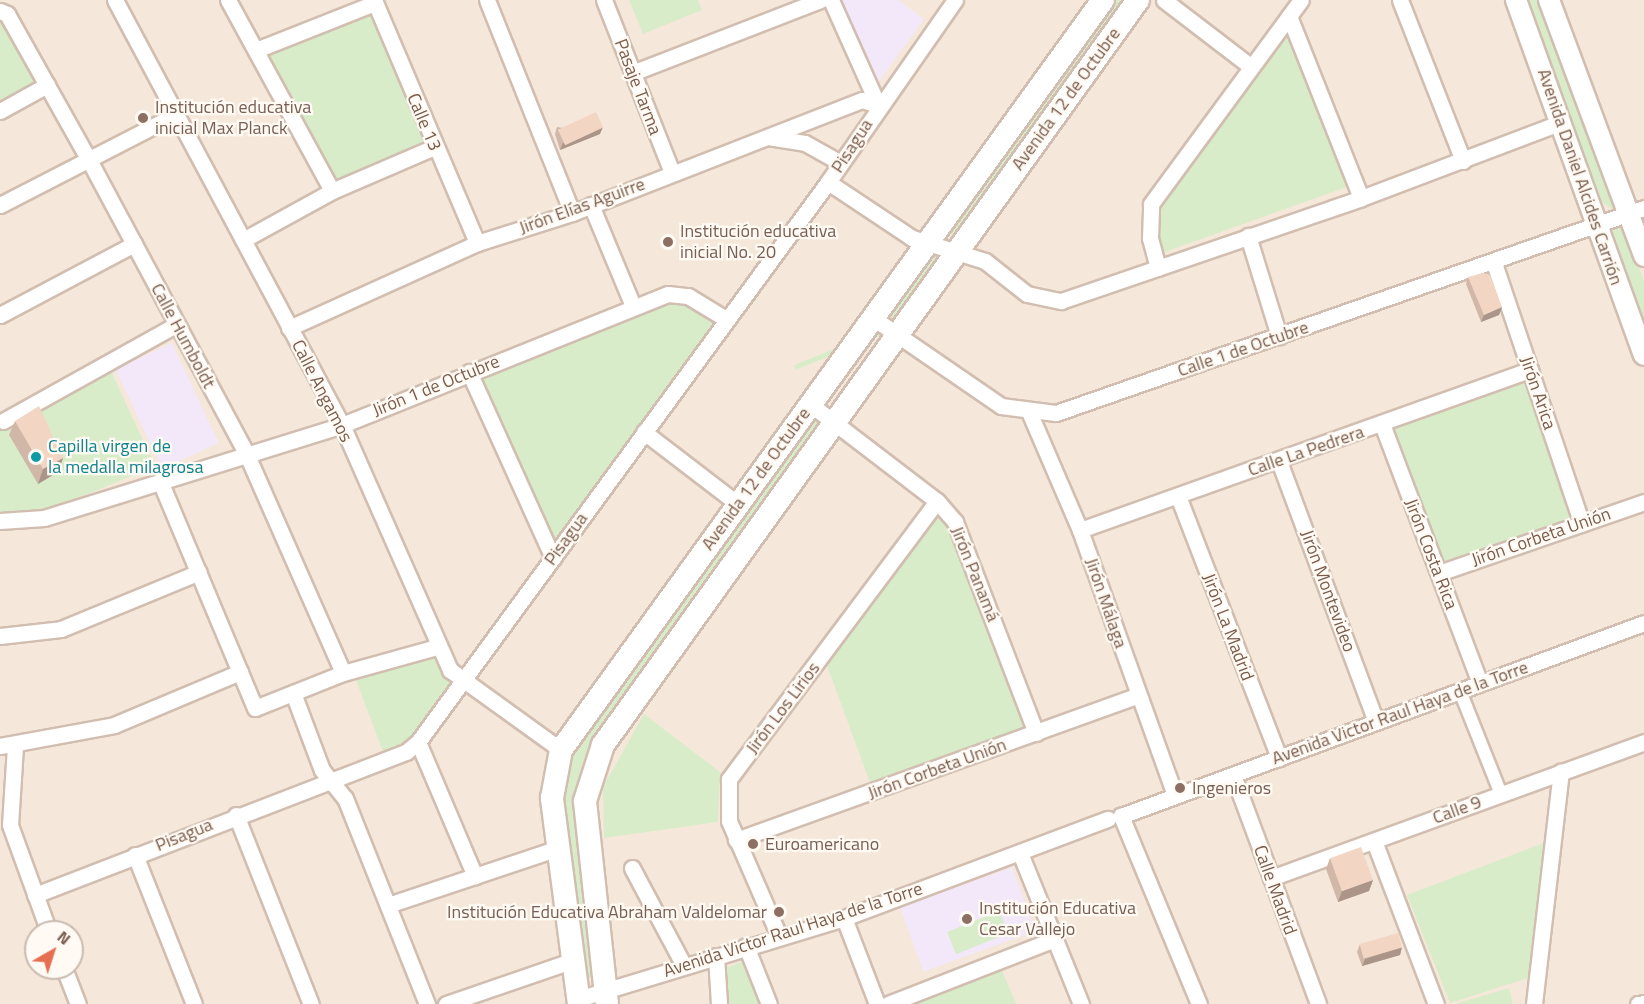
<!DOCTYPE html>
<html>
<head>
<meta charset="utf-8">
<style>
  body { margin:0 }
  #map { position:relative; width:1644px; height:1004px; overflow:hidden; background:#fdf6ec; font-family:"Titillium Web",sans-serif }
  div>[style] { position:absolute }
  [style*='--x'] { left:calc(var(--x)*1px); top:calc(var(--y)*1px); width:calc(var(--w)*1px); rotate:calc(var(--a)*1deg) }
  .residential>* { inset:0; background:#f5e8da }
  .education>* { inset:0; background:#f3e8fa; transform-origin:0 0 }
  .green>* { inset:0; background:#d8ecc9; transform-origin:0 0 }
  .roads { filter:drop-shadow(2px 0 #d1beb0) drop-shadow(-2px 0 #d1beb0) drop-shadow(0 2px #d1beb0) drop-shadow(0 -2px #d1beb0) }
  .pedestrian>* { height:12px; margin:-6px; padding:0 6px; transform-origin:6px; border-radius:6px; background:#fff }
  .minor>* { height:15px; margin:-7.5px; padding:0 7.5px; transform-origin:7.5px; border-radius:7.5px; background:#fff }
  .tertiary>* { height:20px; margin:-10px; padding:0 10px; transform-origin:10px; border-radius:10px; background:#fff }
  .secondary>* { height:22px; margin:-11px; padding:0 11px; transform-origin:11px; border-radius:11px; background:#fff }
  .wall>* { inset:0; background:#d1b7a8 }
  .shaded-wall>* { inset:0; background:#aa9588 }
  .building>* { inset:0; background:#f3d5c3; transform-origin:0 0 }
  .dots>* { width:16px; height:16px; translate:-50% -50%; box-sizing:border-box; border:3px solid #fffaf3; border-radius:50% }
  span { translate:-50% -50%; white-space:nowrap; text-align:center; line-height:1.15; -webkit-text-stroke:4.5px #fffaf3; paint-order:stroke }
  .street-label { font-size:18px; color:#7a5c4d }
  .education-label { font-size:18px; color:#785e54 }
  .left { translate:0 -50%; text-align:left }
  .right { translate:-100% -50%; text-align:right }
  .culture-label { font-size:18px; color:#0d838f }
  .north { position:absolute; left:24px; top:920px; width:60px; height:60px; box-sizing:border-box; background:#fffaf3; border:2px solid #cabbb1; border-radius:50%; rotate:39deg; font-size:16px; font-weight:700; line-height:24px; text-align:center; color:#7a5c4d }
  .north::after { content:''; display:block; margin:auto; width:21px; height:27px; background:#e76f51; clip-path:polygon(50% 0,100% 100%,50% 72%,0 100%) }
</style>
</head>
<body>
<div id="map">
  <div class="residential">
    <div style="clip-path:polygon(evenodd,0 0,1644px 0,1644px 1004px,0 1004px,0 0,36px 932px,72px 932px,72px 968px,36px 968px,36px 932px)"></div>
  </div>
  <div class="education">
    <div style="clip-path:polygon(842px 0,898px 0,924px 19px,877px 84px)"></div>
    <div style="left:172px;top:343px;width:110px;height:62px;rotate:65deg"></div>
    <div style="left:1012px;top:867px;width:68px;height:119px;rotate:70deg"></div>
  </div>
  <div class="green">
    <div style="clip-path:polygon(629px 0,698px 0,702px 10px,643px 34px)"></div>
    <div style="clip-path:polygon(1117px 0,1125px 0,952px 236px,950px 231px)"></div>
    <div style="clip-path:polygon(1525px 0,1540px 0,1616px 202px,1613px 209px,1603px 203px)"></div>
    <div style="left:371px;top:11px;width:143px;height:111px;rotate:67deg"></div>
    <div style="clip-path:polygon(0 18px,39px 82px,0 105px)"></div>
    <div style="clip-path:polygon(1287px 30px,1352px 185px,1165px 252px,1158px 249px,1155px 211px,1160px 200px)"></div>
    <div style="clip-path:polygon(1618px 226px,1626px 230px,1644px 282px,1644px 321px,1613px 232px)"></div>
    <div style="clip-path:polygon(933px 253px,940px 258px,894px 321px,888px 321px)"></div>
    <div style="clip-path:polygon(667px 299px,686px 300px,712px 315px,714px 326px,557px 539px,550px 540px,477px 375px)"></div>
    <div style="left:881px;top:330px;width:5px;height:94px;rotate:68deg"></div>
    <div style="clip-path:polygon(109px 367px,155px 466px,42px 513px,0 517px,0 410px,9px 425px)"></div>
    <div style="left:1525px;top:377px;width:148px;height:145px;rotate:71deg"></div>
    <div style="clip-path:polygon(814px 417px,820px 422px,594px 738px,581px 767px,575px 831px,595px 974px,587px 980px,559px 803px,564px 762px)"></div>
    <div style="clip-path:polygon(938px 516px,946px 523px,1027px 728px,872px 788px,826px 663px)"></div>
    <div style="clip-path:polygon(434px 655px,458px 684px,406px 743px,383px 752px,356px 680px)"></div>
    <div style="clip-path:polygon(644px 714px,720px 772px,718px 822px,604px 838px,603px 787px)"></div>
    <div style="clip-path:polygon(1546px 842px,1535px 976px,1450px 1003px,1407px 895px)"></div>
    <div style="left:999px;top:911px;width:24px;height:56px;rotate:68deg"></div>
    <div style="clip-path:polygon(747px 960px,763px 1004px,729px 1004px,726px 968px)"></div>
    <div style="clip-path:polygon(1001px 968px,1016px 1004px,907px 1004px)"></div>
    <div style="clip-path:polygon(1509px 988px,1513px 1004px,1458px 1004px,1458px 1003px)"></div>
  </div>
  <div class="roads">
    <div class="pedestrian">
      <div style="--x:1460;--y:691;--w:111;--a:68.3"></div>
    </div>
    <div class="minor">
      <div style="--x:115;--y:0;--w:482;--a:61.9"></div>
      <div style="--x:342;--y:425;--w:268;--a:66.2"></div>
      <div style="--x:450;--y:670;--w:137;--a:35.8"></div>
      <div style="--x:228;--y:0;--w:217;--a:61.4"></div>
      <div style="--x:374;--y:0;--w:264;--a:67"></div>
      <div style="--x:487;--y:0;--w:229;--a:68.2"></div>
      <div style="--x:604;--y:0;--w:186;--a:68.5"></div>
      <div style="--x:831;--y:0;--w:115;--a:65.9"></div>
      <div style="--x:1164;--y:0;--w:108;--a:37.5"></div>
      <div style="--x:1400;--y:0;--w:173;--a:68.6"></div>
      <div style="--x:0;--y:11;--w:8;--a:23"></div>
      <div style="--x:7;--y:14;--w:167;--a:60.7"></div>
      <div style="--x:89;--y:160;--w:335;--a:61.8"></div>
      <div style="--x:247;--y:455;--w:238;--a:66.2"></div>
      <div style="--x:1289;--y:16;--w:196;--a:68.4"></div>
      <div style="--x:256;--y:50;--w:128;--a:-21.6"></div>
      <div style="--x:632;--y:73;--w:202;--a:-21.2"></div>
      <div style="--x:0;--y:111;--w:54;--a:-29"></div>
      <div style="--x:768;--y:137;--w:37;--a:9"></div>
      <div style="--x:805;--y:143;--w:41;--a:29.1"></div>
      <div style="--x:828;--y:182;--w:101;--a:33.7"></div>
      <div style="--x:912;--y:238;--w:77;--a:17.5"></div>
      <div style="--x:985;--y:261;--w:53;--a:38.2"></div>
      <div style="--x:1027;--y:294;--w:35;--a:12"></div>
      <div style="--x:1061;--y:301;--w:317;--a:-18.9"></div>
      <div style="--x:1361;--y:198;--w:215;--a:-20.7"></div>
      <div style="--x:0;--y:205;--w:197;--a:-27.2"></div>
      <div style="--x:591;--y:205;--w:109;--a:67.4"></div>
      <div style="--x:1248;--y:236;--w:105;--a:72.8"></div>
      <div style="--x:243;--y:240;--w:102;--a:-28.8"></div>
      <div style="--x:332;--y:191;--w:111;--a:-23.3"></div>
      <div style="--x:1494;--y:263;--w:275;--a:71.4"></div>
      <div style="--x:1158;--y:268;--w:31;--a:-105"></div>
      <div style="--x:1150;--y:238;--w:34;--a:-88"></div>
      <div style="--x:1151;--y:204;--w:253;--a:-53.7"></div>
      <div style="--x:0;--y:315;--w:152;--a:-27.9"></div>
      <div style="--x:873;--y:318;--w:155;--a:34.5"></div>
      <div style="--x:1001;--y:406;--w:55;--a:7.3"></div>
      <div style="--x:1056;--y:413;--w:623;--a:-19.22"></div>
      <div style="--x:289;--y:328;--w:206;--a:-24.3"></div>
      <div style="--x:477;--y:243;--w:100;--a:-17.5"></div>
      <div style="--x:572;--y:213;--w:311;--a:-21.3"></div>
      <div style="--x:862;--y:100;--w:17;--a:17"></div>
      <div style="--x:469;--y:372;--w:204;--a:65.7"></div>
      <div style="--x:810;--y:404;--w:160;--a:37.4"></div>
      <div style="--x:937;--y:501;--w:28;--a:49"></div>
      <div style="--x:955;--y:522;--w:226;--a:69"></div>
      <div style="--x:1030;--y:414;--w:126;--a:66.7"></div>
      <div style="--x:1080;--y:530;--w:282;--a:70.3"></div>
      <div style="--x:3;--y:421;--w:199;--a:-29.1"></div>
      <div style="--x:1382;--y:424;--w:277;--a:69.3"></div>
      <div style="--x:644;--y:432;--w:118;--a:37.5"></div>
      <div style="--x:1279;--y:461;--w:278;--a:69.6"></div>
      <div style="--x:160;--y:481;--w:246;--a:67.3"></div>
      <div style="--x:255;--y:708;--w:95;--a:-21.7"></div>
      <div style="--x:343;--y:673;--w:98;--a:-15.5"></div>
      <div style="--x:1178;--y:496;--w:281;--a:68.9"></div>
      <div style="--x:0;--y:521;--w:44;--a:-3.9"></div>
      <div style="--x:44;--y:518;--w:312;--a:-17.3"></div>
      <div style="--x:342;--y:425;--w:351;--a:-21.9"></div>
      <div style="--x:668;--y:294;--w:20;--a:6"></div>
      <div style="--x:688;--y:296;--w:44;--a:31.2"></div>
      <div style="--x:1080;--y:530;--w:478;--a:-19.6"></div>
      <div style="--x:1439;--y:573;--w:217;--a:-19.1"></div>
      <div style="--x:0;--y:636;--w:61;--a:-6.5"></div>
      <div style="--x:61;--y:629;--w:149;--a:-22.4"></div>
      <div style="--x:293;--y:693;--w:82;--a:69.4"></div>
      <div style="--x:322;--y:770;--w:36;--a:51"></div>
      <div style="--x:345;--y:798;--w:222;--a:68.3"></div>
      <div style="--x:418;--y:742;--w:146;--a:67"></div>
      <div style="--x:0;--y:746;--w:116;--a:-10.4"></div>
      <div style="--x:114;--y:725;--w:137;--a:-22.8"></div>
      <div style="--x:15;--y:746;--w:79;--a:93.6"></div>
      <div style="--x:10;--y:825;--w:114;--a:70"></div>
      <div style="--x:1233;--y:775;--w:244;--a:69.6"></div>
      <div style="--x:236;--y:815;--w:203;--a:68.4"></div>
      <div style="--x:736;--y:840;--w:427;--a:-19.8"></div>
      <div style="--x:1374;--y:841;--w:174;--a:69.2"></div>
      <div style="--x:1020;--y:853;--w:163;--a:68"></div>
      <div style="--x:135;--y:855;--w:160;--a:68.4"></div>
      <div style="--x:632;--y:868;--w:111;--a:62"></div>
      <div style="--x:1271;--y:878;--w:397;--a:-20"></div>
      <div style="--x:35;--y:895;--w:398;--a:-21.1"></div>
      <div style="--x:406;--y:752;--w:16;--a:-40"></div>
      <div style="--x:418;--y:742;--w:694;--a:-53.79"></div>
      <div style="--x:828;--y:182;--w:222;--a:-55.1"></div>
      <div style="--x:388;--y:905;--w:179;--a:-18.5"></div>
      <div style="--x:844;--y:918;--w:92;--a:69"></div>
      <div style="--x:779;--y:936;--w:125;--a:-113.5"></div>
      <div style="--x:729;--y:821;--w:42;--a:-90"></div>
      <div style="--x:729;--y:779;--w:347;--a:-53.2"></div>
      <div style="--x:746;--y:946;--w:62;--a:68.4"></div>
      <div style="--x:716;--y:956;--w:48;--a:86.4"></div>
      <div style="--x:64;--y:968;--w:39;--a:69"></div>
      <div style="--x:578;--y:999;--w:278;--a:-16.9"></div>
      <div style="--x:844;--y:918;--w:282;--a:-20.6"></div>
      <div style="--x:446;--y:1004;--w:135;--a:-19"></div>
      <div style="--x:888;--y:1004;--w:179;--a:-21.3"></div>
      <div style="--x:1199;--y:1004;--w:204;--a:-112.5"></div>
      <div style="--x:1121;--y:816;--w:557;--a:-20.26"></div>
      <div style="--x:1534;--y:1004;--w:234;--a:-83.4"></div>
      <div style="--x:1638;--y:1004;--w:6;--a:-9"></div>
    </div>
    <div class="tertiary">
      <div style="--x:1516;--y:0;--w:377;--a:70.2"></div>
      <div style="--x:1549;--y:0;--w:273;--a:69.6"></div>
    </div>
    <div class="secondary">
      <div style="--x:579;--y:1004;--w:208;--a:-97.5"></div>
      <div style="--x:552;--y:798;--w:49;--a:-79.4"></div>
      <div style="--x:561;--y:750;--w:925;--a:-54.15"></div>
      <div style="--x:607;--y:1004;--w:204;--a:-96.2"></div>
      <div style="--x:585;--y:801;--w:59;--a:-72.2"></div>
      <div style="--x:603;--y:745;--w:917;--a:-54.32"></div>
    </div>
  </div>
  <div class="wall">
    <div style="clip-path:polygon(557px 127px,600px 134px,560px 150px,555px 134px)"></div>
    <div style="clip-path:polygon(1468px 277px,1502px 307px,1499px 315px,1481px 322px,1466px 284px)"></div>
    <div style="clip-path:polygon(15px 421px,63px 458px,58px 472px,38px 484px,9px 435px)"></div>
    <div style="clip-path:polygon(1330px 858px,1373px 880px,1369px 891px,1338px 902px,1326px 869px)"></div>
    <div style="clip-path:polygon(1360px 944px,1402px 947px,1400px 955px,1362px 966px,1357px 952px)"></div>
  </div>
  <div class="shaded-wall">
    <div style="clip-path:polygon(603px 127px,600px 134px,560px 150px,563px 143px)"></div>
    <div style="clip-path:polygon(1502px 307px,1499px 315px,1481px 322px,1484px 315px)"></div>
    <div style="clip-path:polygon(63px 458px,58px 472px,38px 484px,43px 469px)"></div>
    <div style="clip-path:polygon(1373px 880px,1369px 891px,1338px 902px,1342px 891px)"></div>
    <div style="clip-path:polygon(1402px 947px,1400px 955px,1362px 966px,1365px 959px)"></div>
  </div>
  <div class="building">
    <div style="left:596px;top:112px;width:17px;height:42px;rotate:65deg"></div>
    <div style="clip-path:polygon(1483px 273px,1490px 275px,1502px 307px,1484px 315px,1468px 277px)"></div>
    <div style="clip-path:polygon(39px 406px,63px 458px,43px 469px,15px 421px)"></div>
    <div style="left:1361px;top:847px;width:35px;height:33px;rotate:70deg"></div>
    <div style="left:1398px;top:933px;width:15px;height:40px;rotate:74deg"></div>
  </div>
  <div class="dots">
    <div style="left:143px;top:118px;background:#8d6e63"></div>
    <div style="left:668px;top:242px;background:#8d6e63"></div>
    <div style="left:36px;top:457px;background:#0f9aa8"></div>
    <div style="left:1180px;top:788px;background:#8d6e63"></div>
    <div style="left:753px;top:844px;background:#8d6e63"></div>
    <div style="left:779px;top:912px;background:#8d6e63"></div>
    <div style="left:967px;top:919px;background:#8d6e63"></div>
  </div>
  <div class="street-label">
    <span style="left:638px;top:87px;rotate:69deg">Pasaje Tarma</span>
    <span style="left:1066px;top:99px;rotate:-54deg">Avenida 12 de Octubre</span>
    <span style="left:424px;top:122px;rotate:67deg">Calle 13</span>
    <span style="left:852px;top:146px;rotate:-57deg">Pisagua</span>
    <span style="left:1580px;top:177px;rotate:71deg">Avenida Daniel Alcides Carrión</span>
    <span style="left:582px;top:206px;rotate:-20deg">Jirón Elías Aguirre</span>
    <span style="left:183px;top:336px;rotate:62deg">Calle Humboldt</span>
    <span style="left:1243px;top:349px;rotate:-19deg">Calle 1 de Octubre</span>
    <span style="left:436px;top:386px;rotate:-22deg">Jirón 1 de Octubre</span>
    <span style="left:322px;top:391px;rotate:63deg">Calle Angamos</span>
    <span style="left:1538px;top:393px;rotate:71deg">Jirón Arica</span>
    <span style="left:1306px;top:451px;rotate:-19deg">Calle La Pedrera</span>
    <span style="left:756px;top:479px;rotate:-54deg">Avenida 12 de Octubre</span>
    <span style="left:1541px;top:537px;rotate:-19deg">Jirón Corbeta Unión</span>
    <span style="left:566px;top:539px;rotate:-54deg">Pisagua</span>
    <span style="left:1431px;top:554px;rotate:69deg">Jirón Costa Rica</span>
    <span style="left:975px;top:574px;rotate:68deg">Jirón Panamá</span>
    <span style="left:1328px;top:591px;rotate:70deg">Jirón Montevideo</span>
    <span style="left:1106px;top:603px;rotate:71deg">Jirón Málaga</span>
    <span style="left:1228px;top:627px;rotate:69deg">Jirón La Madrid</span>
    <span style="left:783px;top:708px;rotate:-53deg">Jirón Los Lirios</span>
    <span style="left:1400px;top:713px;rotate:-20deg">Avenida Victor Raul Haya de la Torre</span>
    <span style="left:937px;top:769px;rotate:-20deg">Jirón Corbeta Unión</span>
    <span style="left:1457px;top:810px;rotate:-20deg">Calle 9</span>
    <span style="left:184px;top:835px;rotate:-22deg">Pisagua</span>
    <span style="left:1275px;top:890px;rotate:70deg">Calle Madrid</span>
    <span style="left:793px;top:930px;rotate:-18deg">Avenida Victor Raul Haya de la Torre</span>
  </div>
  <div class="education-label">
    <span class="left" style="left:155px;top:118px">Institución educativa<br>inicial Max Planck</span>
    <span class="left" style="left:680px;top:242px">Institución educativa<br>inicial No. 20</span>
    <span class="left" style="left:1192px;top:788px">Ingenieros</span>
    <span class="left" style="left:765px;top:844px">Euroamericano</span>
    <span class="left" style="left:979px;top:919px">Institución Educativa<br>Cesar Vallejo</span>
    <span class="right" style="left:767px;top:912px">Institución Educativa Abraham Valdelomar</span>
  </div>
  <div class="culture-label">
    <span class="left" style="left:48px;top:457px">Capilla virgen de<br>la medalla milagrosa</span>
  </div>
  <div class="north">N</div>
</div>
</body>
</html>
